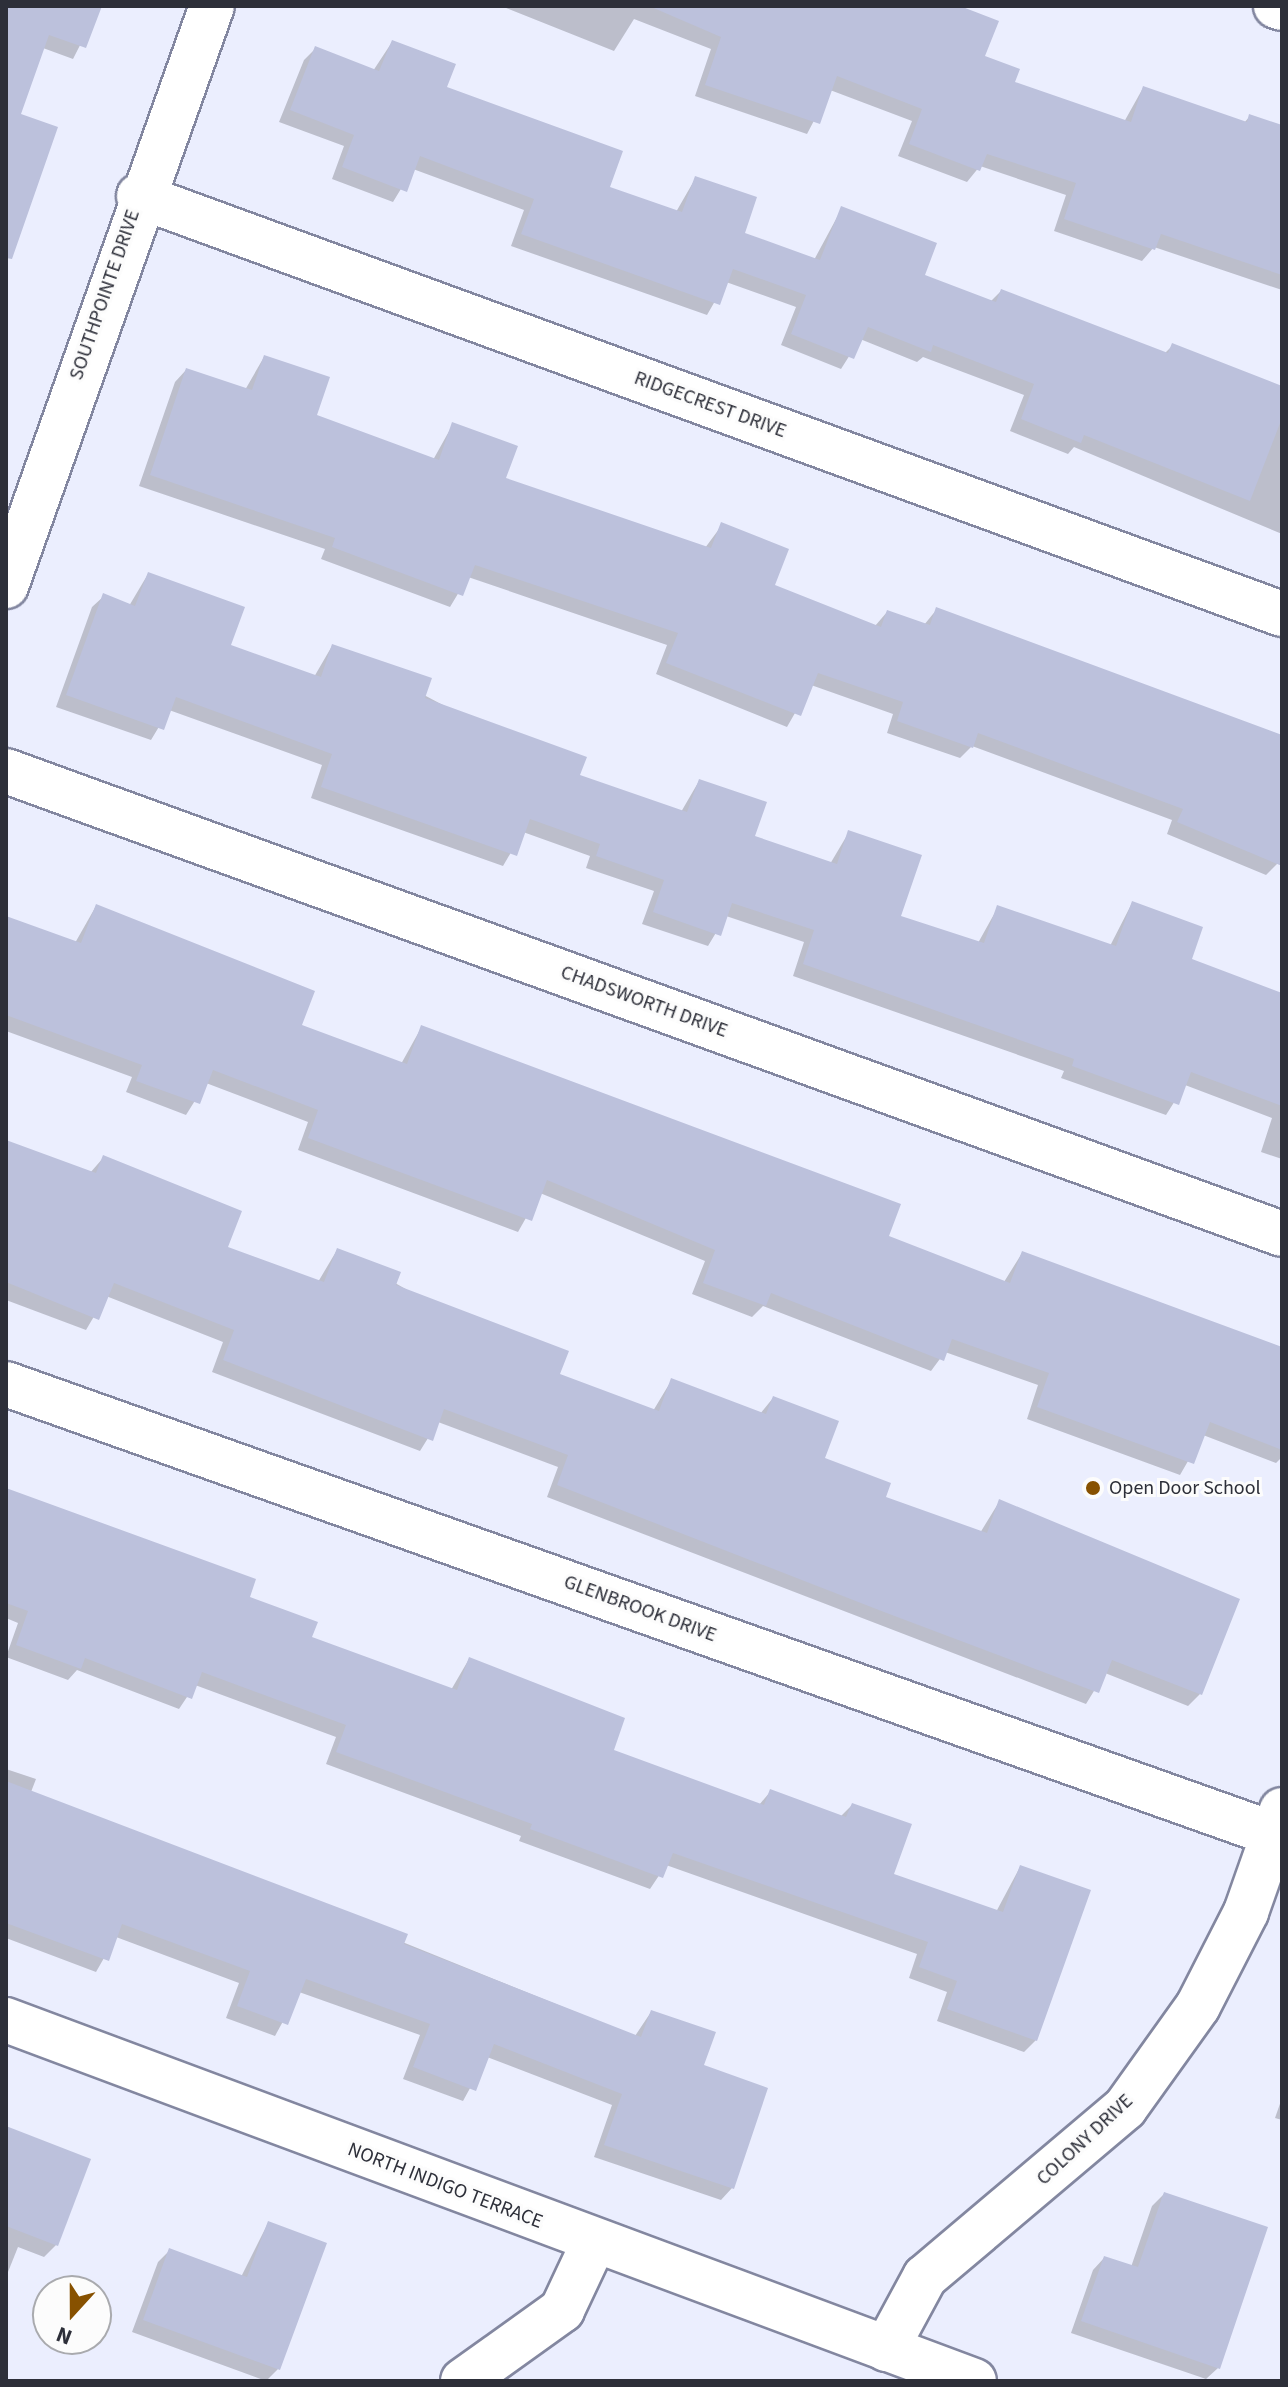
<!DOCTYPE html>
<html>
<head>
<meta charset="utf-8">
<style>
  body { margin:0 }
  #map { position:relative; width:1288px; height:2387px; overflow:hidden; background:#ebeefe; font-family:"Source Sans 3",sans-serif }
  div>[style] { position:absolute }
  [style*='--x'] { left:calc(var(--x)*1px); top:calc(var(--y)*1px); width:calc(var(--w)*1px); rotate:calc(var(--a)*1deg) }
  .shadow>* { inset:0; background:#0003 }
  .building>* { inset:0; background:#bcc1dc }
  .roads { filter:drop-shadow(2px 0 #8387a0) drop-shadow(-2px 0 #8387a0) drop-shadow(0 2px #8387a0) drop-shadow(0 -2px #8387a0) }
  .minor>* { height:44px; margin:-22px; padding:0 22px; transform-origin:22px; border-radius:22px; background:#fff }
  .dots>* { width:22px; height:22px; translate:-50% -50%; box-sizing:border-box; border:4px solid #fcfcfc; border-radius:50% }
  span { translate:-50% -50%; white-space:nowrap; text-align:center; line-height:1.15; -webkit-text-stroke:6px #fcfcfc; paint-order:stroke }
  .street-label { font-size:20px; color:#2d2f39 }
  .poi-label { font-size:20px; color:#2d2f39 }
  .left { translate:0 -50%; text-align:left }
  .frame { position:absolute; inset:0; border:8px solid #2d2f39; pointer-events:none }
  .north { position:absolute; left:32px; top:2275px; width:80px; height:80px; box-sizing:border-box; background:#fcfcfc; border:2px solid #a9aaae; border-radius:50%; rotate:201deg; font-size:22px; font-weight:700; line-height:32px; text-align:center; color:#2d2f39 }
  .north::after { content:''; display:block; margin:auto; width:28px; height:36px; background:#875100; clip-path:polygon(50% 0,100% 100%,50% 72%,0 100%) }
</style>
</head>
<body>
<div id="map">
  <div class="shadow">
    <div style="clip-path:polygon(6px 6px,100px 6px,73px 59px,43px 48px,18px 116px,6px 212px)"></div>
    <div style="clip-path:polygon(501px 6px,955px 6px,982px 57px,1012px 84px,1124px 122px,1143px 88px,1244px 123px,1250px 116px,1282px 127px,1282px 290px,1154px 247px,1142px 261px,1054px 231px,1066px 195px,980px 166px,967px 182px,898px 156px,912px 121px,830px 90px,807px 134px,695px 96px,711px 49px,634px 19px,614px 51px)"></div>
    <div style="clip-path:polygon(392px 42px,444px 88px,607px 188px,676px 212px,695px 179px,742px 234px,814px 260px,842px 208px,922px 276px,990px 302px,1001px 291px,1164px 354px,1173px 345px,1282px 388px,1282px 534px,1074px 447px,1068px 454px,1010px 431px,1024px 395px,923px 357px,917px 362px,860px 339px,841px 369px,781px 345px,796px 307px,726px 282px,707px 315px,511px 246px,524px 210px,413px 169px,393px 202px,332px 179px,344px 146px,279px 122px,304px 60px,315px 49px,373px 71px)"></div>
    <div style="clip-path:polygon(264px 357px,315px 416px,433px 460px,453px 424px,504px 479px,705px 548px,722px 525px,773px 586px,875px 626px,887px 612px,924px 625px,937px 609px,1282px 739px,1278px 863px,1266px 875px,1167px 834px,1172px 820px,972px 746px,960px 758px,887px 733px,893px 714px,811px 685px,787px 727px,656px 674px,667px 645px,468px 577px,450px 607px,321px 559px,325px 549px,139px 486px,175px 382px,186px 370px,245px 390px)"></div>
    <div style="clip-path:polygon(148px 574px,229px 646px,314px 677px,332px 646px,578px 777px,681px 812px,699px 781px,753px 838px,830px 864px,849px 832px,899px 917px,978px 943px,998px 907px,1110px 946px,1132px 903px,1189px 961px,1282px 995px,1282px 1159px,1261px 1152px,1272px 1118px,1185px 1085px,1166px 1115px,1061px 1078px,1064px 1071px,793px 976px,804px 942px,726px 916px,708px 946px,642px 924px,654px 891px,586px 868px,590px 856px,523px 832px,503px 866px,311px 798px,322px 765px,169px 710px,151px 740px,56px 707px,92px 607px,104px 596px,129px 606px)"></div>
    <div style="clip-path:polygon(96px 906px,300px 1026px,401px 1064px,421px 1028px,886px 1237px,1004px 1282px,1022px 1253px,1282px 1350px,1282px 1457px,1276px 1463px,1203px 1435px,1180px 1475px,1027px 1419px,1038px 1385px,945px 1352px,931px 1371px,763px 1306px,752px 1317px,692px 1294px,705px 1261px,540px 1193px,518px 1232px,298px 1150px,308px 1122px,206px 1083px,186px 1115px,126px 1092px,132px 1077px,6px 1031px,6px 918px,75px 943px)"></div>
    <div style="clip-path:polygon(6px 1142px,90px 1173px,103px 1158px,225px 1249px,318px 1282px,337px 1250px,557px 1375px,653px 1411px,671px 1381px,760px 1414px,773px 1398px,823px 1460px,883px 1498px,980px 1533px,999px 1502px,1237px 1600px,1200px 1694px,1188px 1706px,1105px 1673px,1086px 1704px,547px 1497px,558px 1467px,438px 1422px,420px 1451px,212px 1372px,223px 1342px,106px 1296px,86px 1330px,6px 1300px)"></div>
    <div style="clip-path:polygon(6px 1492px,247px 1598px,310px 1639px,451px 1690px,469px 1659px,611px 1751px,759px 1805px,770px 1792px,840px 1817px,852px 1805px,892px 1875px,996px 1912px,1020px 1867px,1036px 2040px,1024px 2052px,937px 2021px,947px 1992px,909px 1978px,917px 1954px,666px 1865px,650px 1889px,519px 1841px,521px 1836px,326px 1764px,336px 1737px,195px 1685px,179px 1709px,77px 1670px,68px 1680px,6px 1657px,18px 1623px,6px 1618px)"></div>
    <div style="clip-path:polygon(6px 1769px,36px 1779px,31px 1792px,635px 2036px,651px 2012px,702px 2067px,732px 2188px,721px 2200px,594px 2157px,612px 2105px,487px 2057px,463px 2101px,403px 2079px,420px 2035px,299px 1992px,275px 2036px,226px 2018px,239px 1983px,116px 1937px,96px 1972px,6px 1938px)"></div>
    <div style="clip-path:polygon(1282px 2098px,1282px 2120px,1275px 2118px)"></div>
    <div style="clip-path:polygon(6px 2129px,89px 2160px,56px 2245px,44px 2257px,18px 2247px,6px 2277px)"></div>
    <div style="clip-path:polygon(1164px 2194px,1218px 2368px,1206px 2379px,1071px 2333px,1093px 2270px,1104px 2258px,1131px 2267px,1152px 2206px)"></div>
    <div style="clip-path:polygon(268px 2223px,325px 2244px,278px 2369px,266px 2381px,132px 2332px,158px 2262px,169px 2251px,241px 2277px)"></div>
  </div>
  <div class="building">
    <div style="clip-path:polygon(6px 6px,102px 6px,86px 48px,49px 35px,21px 114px,58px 127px,12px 259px,6px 258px)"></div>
    <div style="clip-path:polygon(649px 6px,960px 6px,999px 21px,985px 56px,1020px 69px,1015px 82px,1131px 122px,1143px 86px,1247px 122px,1249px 114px,1282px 125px,1282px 275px,1161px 234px,1155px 250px,1064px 219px,1076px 183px,987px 154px,980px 171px,909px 144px,922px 109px,837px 76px,820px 124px,705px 85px,721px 37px)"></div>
    <div style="clip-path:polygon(392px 40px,456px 64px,447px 87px,623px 151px,610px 187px,682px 212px,695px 176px,757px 197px,745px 233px,820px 260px,841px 206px,937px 243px,925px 275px,996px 302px,1001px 289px,1168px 353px,1172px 343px,1282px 386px,1282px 418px,1250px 501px,1084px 435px,1081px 443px,1021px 419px,1034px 384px,933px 345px,931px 352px,868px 327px,854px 359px,791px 334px,806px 295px,733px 269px,720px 305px,521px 234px,534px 199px,420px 156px,407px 192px,342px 167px,354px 135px,290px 110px,315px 46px,379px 71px)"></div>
    <div style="clip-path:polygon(264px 355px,330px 377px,317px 415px,439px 460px,452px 422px,518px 446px,506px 478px,711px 548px,721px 522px,789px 549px,775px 585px,881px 627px,887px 610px,930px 625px,936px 607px,1282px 735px,1282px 866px,1177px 822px,1183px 809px,978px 733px,973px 748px,897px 721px,903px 702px,818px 673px,801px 716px,666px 663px,678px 633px,475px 565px,463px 596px,332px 547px,335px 538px,150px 475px,186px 368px,252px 390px)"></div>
    <div style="clip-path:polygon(148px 572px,245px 607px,231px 645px,321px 677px,332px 644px,432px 678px,425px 698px,587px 757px,580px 775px,687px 812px,699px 779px,767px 802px,755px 836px,837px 864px,848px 830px,922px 855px,901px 916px,984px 943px,997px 905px,1116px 946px,1132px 901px,1203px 927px,1192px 959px,1282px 993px,1282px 1106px,1191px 1072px,1179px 1105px,1072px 1066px,1074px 1059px,803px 964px,814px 930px,732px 903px,721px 936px,653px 912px,664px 880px,596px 856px,600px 844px,530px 819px,517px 856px,321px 787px,332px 754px,176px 697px,164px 730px,66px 695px,103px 593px,135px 606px)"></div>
    <div style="clip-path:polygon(96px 904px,315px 991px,302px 1025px,407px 1064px,421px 1025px,901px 1204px,889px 1236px,1010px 1283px,1022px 1251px,1282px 1347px,1282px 1450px,1210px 1422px,1194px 1464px,1037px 1407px,1049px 1373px,952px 1339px,944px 1361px,771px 1293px,766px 1306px,703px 1283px,715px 1250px,547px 1180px,532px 1221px,308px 1138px,318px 1110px,213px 1070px,200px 1104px,136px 1081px,142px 1065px,6px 1015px,6px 916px,81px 943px)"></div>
    <div style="clip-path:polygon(6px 1140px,96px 1173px,103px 1155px,242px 1211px,228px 1247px,324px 1282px,337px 1248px,401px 1272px,396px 1285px,569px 1351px,560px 1374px,659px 1411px,671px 1378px,766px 1414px,773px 1396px,839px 1421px,825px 1458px,891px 1483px,886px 1497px,987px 1533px,999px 1499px,1240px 1599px,1202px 1695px,1112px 1660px,1099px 1693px,884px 1612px,557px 1485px,568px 1455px,444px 1409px,433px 1441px,223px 1360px,234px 1330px,114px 1283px,99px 1320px,6px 1282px)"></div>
    <div style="clip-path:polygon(6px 1488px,256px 1579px,250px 1597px,318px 1622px,312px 1637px,457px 1690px,469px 1657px,625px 1718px,614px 1750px,764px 1805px,770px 1789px,846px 1817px,852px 1803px,912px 1824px,894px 1874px,1003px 1912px,1020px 1865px,1091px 1890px,1037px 2041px,947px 2009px,957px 1981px,919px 1967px,928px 1942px,673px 1853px,663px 1878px,530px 1829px,532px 1824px,336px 1752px,346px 1725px,202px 1672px,192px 1699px,85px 1658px,81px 1669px,16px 1645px,28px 1611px,6px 1603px)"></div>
    <div style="clip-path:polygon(6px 1781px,408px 1934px,404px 1944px,641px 2037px,651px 2010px,716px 2032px,704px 2065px,768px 2088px,734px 2189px,604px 2145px,622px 2094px,494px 2044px,476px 2091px,413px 2067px,430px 2024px,306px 1979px,288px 2025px,237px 2006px,250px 1971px,122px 1924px,109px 1961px,6px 1923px)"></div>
    <div style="clip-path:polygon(6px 2126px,91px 2159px,58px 2246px,6px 2226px)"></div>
    <div style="clip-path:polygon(1164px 2192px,1268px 2227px,1220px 2369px,1081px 2321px,1104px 2256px,1138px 2267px)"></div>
    <div style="clip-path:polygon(268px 2221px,327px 2243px,280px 2370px,143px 2320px,169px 2248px,247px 2277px)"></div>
  </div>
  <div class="roads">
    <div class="minor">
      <div style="--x:1276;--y:6;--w:6;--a:18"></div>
      <div style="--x:139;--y:196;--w:1217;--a:20.09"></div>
      <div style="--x:6;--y:586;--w:615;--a:-70.45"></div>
      <div style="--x:6;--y:771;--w:1357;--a:19.94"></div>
      <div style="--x:6;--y:1384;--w:1345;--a:19.55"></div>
      <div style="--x:6;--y:2020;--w:1033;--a:20.45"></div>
      <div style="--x:886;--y:2349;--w:82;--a:-61.6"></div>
      <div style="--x:925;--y:2277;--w:262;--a:-40.2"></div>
      <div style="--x:1125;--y:2108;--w:125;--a:-54.4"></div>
      <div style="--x:1198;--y:2006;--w:106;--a:-62.9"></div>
      <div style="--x:1246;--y:1912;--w:108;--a:-70.6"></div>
      <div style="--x:463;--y:2381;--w:122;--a:-35.6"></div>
      <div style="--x:562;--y:2310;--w:75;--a:-64.8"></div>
    </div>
  </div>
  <div class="dots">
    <div style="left:1093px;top:1488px;background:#875100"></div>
  </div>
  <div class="street-label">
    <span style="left:105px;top:295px;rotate:-71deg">SOUTHPOINTE DRIVE</span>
    <span style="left:710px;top:405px;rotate:20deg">RIDGECREST DRIVE</span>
    <span style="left:644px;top:1002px;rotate:20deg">CHADSWORTH DRIVE</span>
    <span style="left:640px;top:1609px;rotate:20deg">GLENBROOK DRIVE</span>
    <span style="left:1085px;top:2140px;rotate:-43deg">COLONY DRIVE</span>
    <span style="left:445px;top:2186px;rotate:21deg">NORTH INDIGO TERRACE</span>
  </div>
  <div class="poi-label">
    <span class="left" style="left:1109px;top:1488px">Open Door School</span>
  </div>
  <div class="frame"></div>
  <div class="north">N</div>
</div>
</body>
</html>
